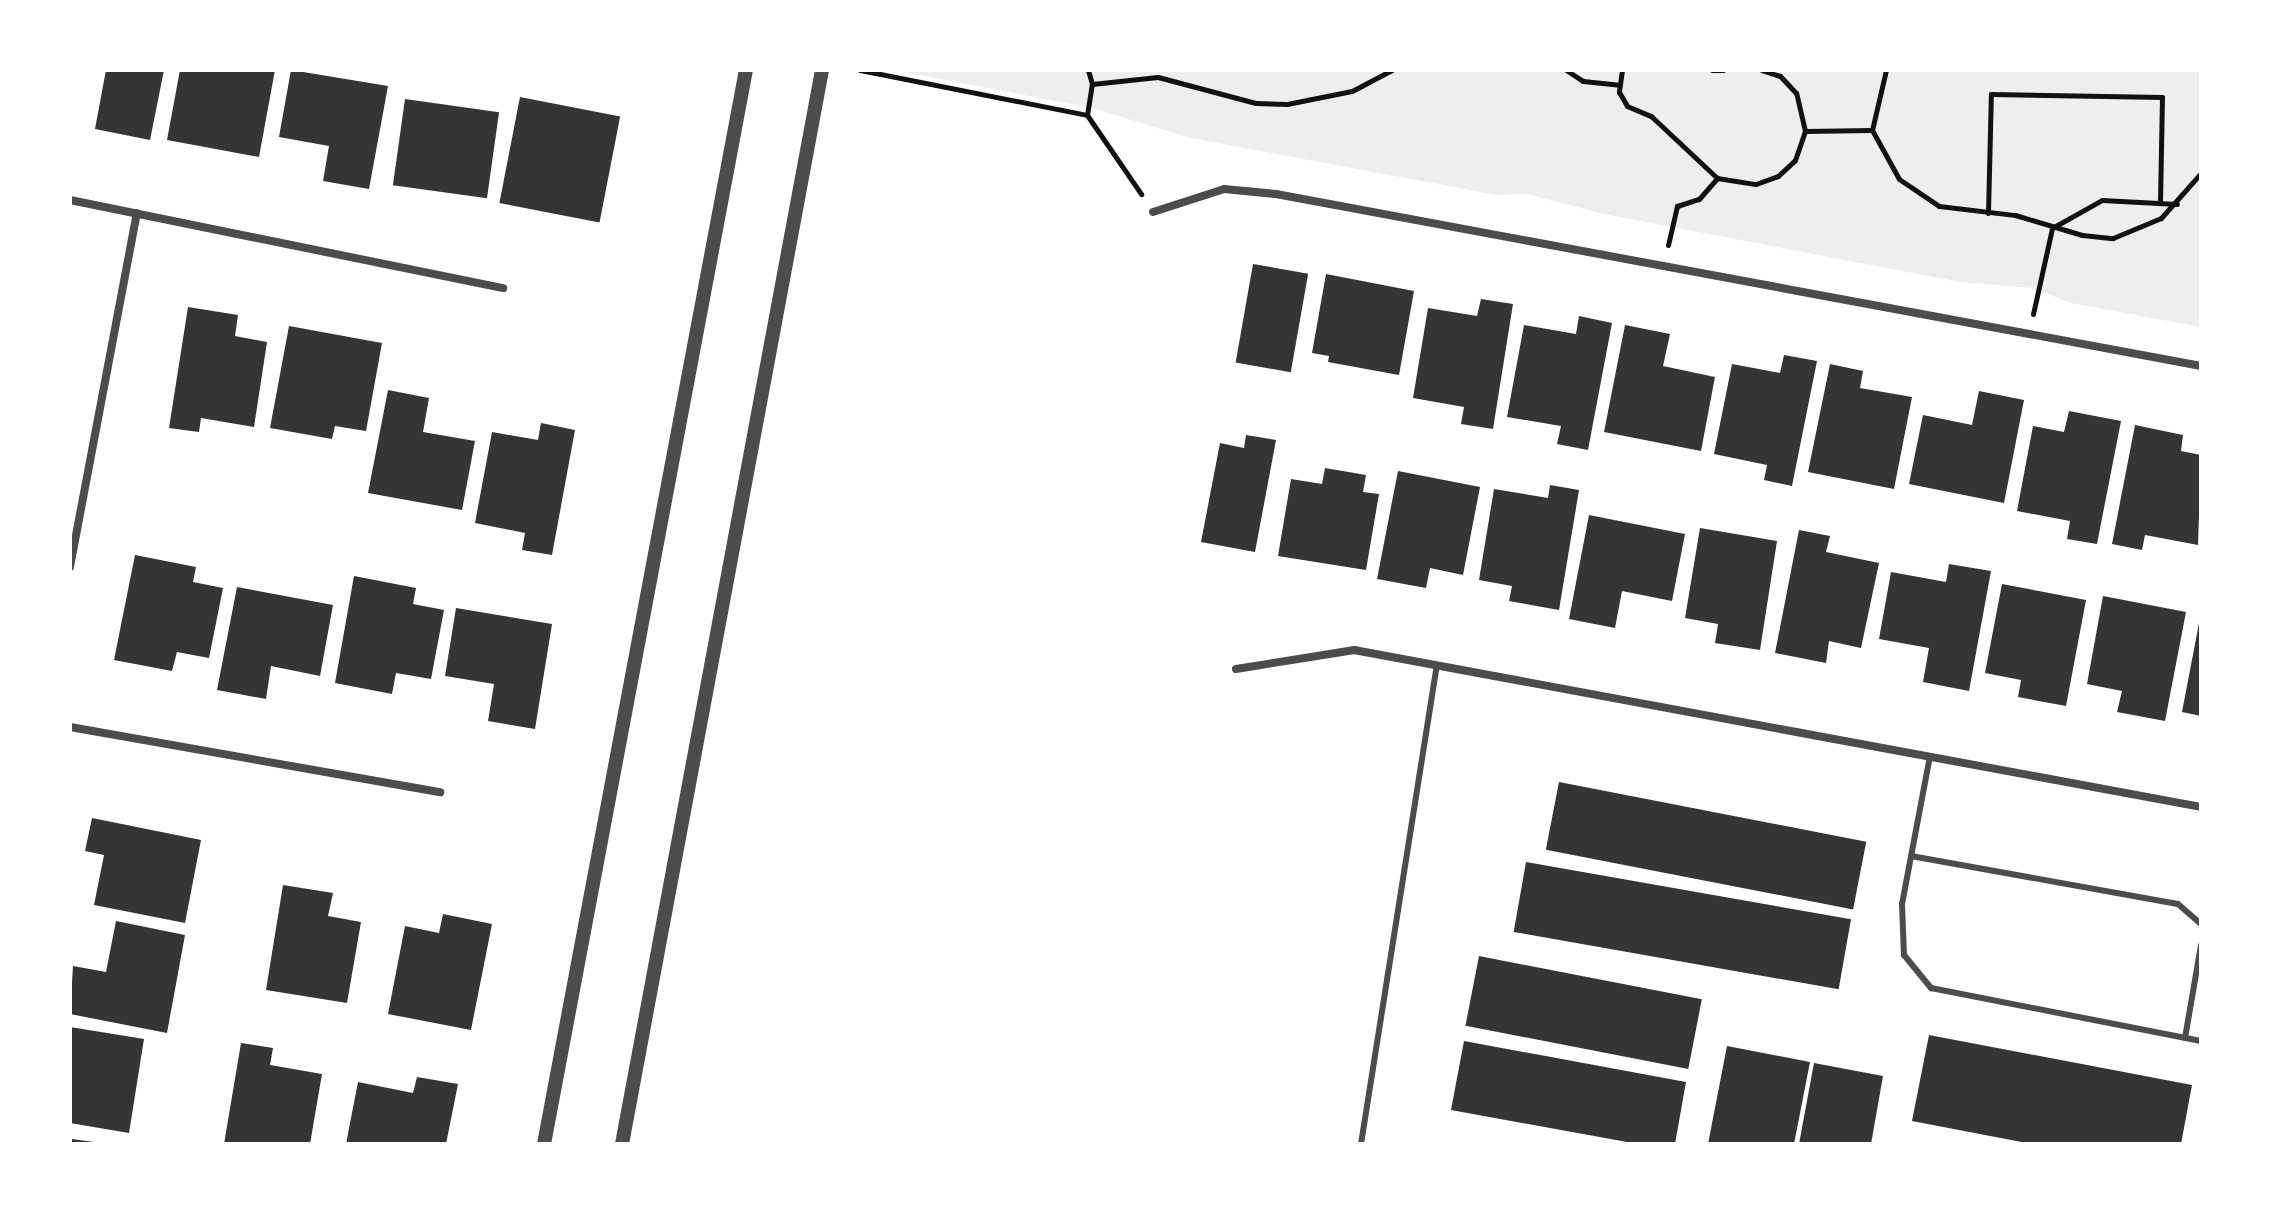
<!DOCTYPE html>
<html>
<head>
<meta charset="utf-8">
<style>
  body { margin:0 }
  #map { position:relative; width:2271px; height:1214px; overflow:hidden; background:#fff; font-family:Ubuntu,sans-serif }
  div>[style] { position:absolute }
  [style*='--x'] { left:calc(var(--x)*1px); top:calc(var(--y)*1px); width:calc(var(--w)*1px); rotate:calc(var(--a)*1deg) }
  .green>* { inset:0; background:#eee }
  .building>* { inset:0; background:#353535; transform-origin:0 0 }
  .path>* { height:5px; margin:-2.5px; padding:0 2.5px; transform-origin:2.5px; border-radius:2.5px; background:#111 }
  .service>* { height:6px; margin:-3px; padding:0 3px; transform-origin:3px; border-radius:3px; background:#4c4c4c }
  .minor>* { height:8px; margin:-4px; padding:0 4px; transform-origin:4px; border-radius:4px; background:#4c4c4c }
  .tertiary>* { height:14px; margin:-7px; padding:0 7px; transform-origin:7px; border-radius:7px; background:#4c4c4c }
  span { translate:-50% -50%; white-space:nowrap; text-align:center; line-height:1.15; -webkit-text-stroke:6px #fff; paint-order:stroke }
  .frame { position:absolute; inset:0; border:72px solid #fff; pointer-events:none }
</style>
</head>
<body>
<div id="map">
  <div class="green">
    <div style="clip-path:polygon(893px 70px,2201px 70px,2201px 327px,2071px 303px,2032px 288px,1960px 282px,1604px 214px,1527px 194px,1497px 195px,1191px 138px,1092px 108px)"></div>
  </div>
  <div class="building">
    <div style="clip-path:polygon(106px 70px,164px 70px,150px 140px,95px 129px)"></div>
    <div style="clip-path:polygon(180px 70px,275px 70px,259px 157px,167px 140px)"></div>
    <div style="clip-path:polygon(291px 70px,388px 86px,369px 189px,323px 181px,329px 146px,279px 137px)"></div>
    <div style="left:520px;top:97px;width:102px;height:108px;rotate:11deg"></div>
    <div style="left:405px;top:99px;width:95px;height:87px;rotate:8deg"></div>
    <div style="left:1253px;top:264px;width:56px;height:100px;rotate:10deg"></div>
    <div style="clip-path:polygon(1326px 274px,1414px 291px,1399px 375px,1328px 362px,1329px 356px,1312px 353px)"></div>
    <div style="clip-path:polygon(1481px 299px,1513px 304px,1493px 429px,1461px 424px,1464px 407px,1413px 398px,1428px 308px,1477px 316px)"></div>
    <div style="clip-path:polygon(188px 307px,238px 315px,235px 336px,267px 342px,254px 427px,201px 418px,199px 432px,169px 428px)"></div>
    <div style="clip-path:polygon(1579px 316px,1612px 323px,1588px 450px,1557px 444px,1561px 426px,1507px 417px,1524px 325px,1576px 334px)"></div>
    <div style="clip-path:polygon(1625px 325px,1670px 334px,1663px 366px,1715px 377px,1701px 451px,1604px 432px)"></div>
    <div style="clip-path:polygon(289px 326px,382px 343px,366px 431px,335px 426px,332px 439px,270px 428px)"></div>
    <div style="clip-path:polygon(1784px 355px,1817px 361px,1792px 486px,1764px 480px,1767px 465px,1714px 454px,1732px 364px,1780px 373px)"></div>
    <div style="clip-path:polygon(1830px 364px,1863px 371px,1860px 388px,1912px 397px,1894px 489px,1808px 472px)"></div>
    <div style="clip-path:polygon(388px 390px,429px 398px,423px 432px,475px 441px,462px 510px,368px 493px)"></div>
    <div style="clip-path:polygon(1979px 391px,2024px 400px,2004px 503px,1909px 484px,1923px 415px,1972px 425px)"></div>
    <div style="clip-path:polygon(2069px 411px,2121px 421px,2097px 544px,2067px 539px,2070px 521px,2017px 511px,2033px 426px,2064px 432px)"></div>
    <div style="clip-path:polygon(541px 423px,575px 430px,552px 555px,522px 550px,525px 533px,475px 523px,492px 432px,538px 440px)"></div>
    <div style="clip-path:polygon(2135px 425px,2183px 435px,2181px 451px,2201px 455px,2198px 545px,2145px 535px,2142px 550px,2112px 544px)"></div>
    <div style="clip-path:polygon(1246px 435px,1276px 440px,1255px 552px,1201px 542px,1220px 443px,1244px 448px)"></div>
    <div style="clip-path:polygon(1325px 468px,1366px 475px,1363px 492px,1379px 494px,1366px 570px,1278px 556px,1291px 479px,1322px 484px)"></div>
    <div style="clip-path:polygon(1398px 471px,1480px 487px,1463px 575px,1430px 568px,1426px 588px,1377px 579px)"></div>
    <div style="clip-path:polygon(1550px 485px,1579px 490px,1559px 610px,1509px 601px,1512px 586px,1479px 580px,1494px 489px,1548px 498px)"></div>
    <div style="clip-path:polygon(1589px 515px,1685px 534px,1672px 601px,1622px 591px,1615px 628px,1569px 619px)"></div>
    <div style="clip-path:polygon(1700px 528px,1777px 541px,1760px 650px,1715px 643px,1718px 624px,1685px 618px)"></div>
    <div style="clip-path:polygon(1799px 530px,1830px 536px,1826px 552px,1879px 563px,1861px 648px,1829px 641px,1826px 663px,1775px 653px)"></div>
    <div style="clip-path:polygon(135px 555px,196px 567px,193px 582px,223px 588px,209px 658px,177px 652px,172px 671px,114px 660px)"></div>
    <div style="clip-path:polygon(1949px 564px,1991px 571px,1969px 691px,1923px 682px,1929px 648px,1879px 639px,1891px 572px,1946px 582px)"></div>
    <div style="clip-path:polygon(354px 576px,416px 588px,413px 604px,444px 610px,431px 679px,396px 673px,392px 694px,335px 683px)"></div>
    <div style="clip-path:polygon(2002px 584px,2086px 600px,2066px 706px,2018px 697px,2021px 680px,1985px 673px)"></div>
    <div style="clip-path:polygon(237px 587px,333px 605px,320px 676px,271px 666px,266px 699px,217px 690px)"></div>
    <div style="clip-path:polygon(2103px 596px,2186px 612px,2165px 721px,2117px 712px,2122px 691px,2087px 684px)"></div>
    <div style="clip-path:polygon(456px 608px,552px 624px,535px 729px,488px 721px,494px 684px,445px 676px)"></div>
    <div style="clip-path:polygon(2200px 618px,2201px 618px,2201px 716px,2182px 712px)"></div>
    <div style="left:1559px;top:782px;width:313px;height:69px;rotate:11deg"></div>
    <div style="clip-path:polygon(92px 818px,201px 840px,185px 923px,94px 905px,104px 855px,85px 851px)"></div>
    <div style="left:1526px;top:862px;width:330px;height:71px;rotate:10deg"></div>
    <div style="clip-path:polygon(283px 885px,333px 893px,328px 916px,361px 922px,347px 1003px,266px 990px)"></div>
    <div style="clip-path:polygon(443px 914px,492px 924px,471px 1030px,388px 1014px,405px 926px,439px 933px)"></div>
    <div style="clip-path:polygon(116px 921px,185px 935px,167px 1033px,70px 1014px,73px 966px,106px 972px)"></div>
    <div style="left:1479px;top:956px;width:227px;height:71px;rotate:11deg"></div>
    <div style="clip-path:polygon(70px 1027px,144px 1039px,129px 1133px,70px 1123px)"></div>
    <div style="clip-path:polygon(1929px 1035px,2192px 1085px,2181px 1144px,2032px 1144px,1912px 1121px)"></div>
    <div style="clip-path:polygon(1464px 1041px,1686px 1082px,1675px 1144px,1638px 1144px,1451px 1110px)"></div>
    <div style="clip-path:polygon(241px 1043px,273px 1048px,270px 1065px,322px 1074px,310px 1144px,224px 1144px)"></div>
    <div style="clip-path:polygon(1727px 1046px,1810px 1062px,1794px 1144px,1708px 1144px)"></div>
    <div style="clip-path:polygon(1814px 1063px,1883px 1076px,1871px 1144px,1799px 1144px)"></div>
    <div style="clip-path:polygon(417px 1077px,458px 1084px,446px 1144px,346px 1144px,358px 1082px,413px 1093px)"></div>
    <div style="clip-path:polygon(72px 1139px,94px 1142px,93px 1144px,71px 1144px)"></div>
  </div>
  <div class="path">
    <div style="--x:860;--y:70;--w:231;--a:11.2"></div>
    <div style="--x:1087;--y:115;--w:96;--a:55.6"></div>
    <div style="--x:1566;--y:70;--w:20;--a:33"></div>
    <div style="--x:1583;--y:81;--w:36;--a:6"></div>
    <div style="--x:1622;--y:70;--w:22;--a:98"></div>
    <div style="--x:1619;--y:92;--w:16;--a:60"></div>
    <div style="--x:1627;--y:106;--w:26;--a:23"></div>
    <div style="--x:1651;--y:116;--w:91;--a:43.2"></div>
    <div style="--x:1717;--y:178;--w:39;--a:9"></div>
    <div style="--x:1756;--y:184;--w:23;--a:-20"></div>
    <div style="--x:1778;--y:176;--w:23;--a:-43"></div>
    <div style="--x:1795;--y:160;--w:31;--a:-71"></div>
    <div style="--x:1805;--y:131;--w:39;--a:-103"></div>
    <div style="--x:1796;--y:93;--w:23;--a:-133"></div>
    <div style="--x:1780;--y:76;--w:19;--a:-162"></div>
    <div style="--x:1712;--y:70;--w:11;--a:0"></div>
    <div style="--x:1886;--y:70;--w:62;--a:103.1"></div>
    <div style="--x:1872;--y:130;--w:56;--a:61.1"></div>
    <div style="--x:1899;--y:179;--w:48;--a:34"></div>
    <div style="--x:1939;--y:206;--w:77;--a:6.8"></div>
    <div style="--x:2015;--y:215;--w:70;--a:16.6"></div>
    <div style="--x:2082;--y:235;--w:31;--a:6"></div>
    <div style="--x:2113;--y:238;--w:52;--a:-22.6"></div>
    <div style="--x:2161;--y:218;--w:60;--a:-48.4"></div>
    <div style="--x:1092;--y:84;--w:66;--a:-6.1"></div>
    <div style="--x:1158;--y:77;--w:101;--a:14.9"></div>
    <div style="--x:1256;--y:103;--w:31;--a:2"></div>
    <div style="--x:1287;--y:104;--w:66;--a:-11.3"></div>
    <div style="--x:1352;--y:91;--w:45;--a:-27.7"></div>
    <div style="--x:1087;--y:115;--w:31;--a:-81"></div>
    <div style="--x:1092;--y:84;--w:15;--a:-106"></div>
    <div style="--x:1805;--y:131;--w:67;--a:-0.9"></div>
    <div style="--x:1988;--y:213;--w:119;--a:-88.6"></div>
    <div style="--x:1991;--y:94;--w:171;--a:1"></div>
    <div style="--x:2162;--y:97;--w:105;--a:91.1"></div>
    <div style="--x:1668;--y:245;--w:40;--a:-77"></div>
    <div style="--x:1677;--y:206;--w:23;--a:-18"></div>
    <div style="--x:1699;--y:199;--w:28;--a:-49"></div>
    <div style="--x:2033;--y:314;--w:88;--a:-77.5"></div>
    <div style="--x:2052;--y:228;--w:57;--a:-29.2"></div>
    <div style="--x:2102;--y:200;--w:75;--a:3.1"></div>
  </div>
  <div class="service">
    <div style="--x:1930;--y:756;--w:151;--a:100.7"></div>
    <div style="--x:1902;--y:904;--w:51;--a:87.8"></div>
    <div style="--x:1904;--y:955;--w:43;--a:50.7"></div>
    <div style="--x:1931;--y:988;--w:275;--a:11.1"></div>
    <div style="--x:1911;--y:856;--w:271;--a:10.2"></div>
    <div style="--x:2178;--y:904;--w:30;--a:41"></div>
    <div style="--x:2185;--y:1038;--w:94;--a:-80.2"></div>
    <div style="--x:1361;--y:1144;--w:485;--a:-81"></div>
  </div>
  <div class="minor">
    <div style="--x:70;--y:200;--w:442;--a:11.5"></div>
    <div style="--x:1153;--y:212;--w:75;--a:-17.9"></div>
    <div style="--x:1224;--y:189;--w:52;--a:5.5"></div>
    <div style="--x:1276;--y:194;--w:941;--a:10.53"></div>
    <div style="--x:70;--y:567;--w:360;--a:-79.3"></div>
    <div style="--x:1236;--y:669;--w:120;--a:-9.1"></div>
    <div style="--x:1354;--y:650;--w:861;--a:10.5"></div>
    <div style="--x:70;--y:727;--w:376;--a:10"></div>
  </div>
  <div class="tertiary">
    <div style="--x:544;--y:1144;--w:1093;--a:-79.35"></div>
    <div style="--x:622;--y:1144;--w:1092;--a:-79.45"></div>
  </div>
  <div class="frame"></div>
</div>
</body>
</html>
